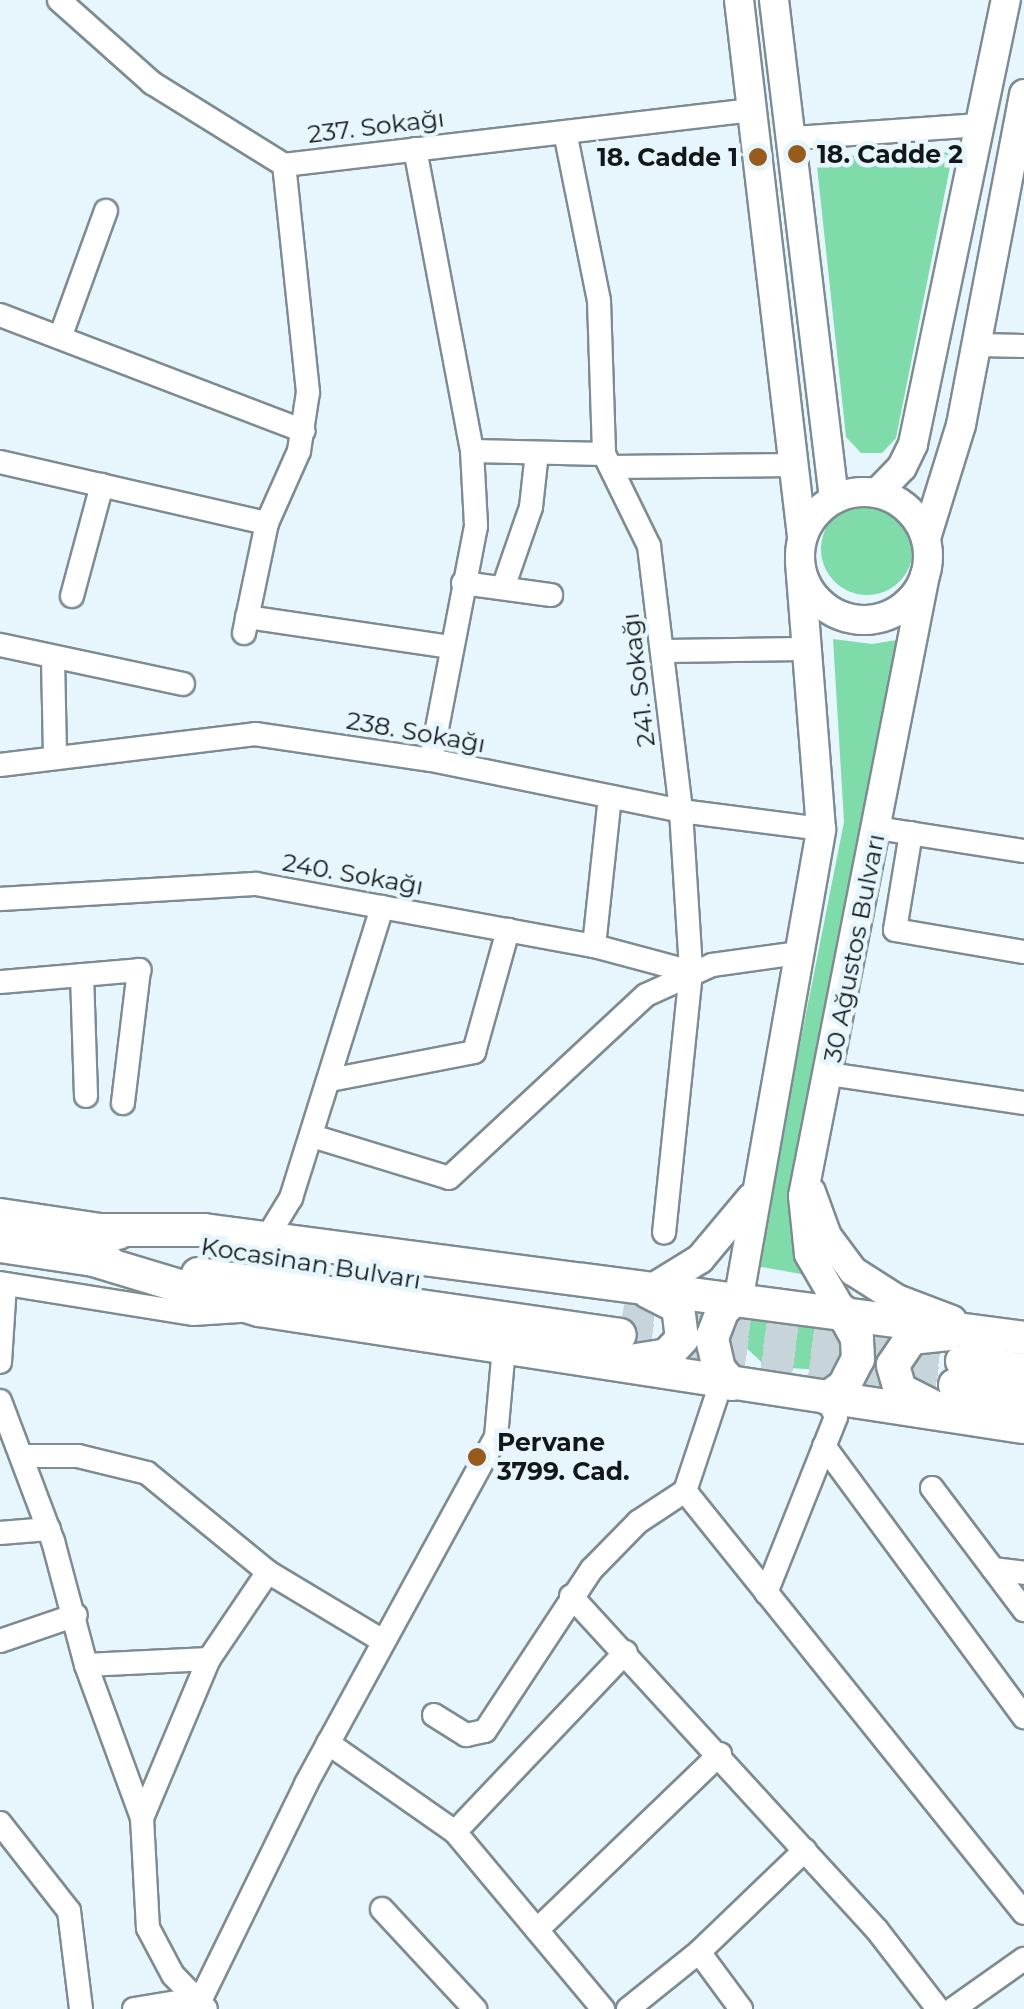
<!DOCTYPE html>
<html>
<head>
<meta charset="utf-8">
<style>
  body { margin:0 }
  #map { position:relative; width:1024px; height:2009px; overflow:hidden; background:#e7f6fd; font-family:Montserrat,sans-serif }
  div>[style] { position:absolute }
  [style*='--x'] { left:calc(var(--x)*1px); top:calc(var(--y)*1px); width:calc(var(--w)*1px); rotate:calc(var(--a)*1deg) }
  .green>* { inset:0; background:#80dbab }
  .round { border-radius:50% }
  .highway-tunnel>* { height:32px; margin-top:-16px; transform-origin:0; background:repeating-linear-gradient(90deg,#c7d5db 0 32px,transparent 0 48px) }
  .roads { filter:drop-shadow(2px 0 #7e8c92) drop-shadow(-2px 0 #7e8c92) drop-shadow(0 2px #7e8c92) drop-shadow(0 -2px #7e8c92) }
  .minor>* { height:22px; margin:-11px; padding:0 11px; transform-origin:11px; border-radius:11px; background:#fff }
  .major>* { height:28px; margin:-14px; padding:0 14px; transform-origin:14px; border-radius:14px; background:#fff }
  .major>.ring { margin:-14px; padding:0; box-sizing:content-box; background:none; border:28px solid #fff; border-radius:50% }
  .highway>* { height:32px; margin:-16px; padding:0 16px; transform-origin:16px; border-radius:16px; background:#fff }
  .dots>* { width:28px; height:28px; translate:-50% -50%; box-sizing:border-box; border:5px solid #e7f6fd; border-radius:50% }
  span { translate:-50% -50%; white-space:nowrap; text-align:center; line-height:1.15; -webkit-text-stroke:9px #e7f6fd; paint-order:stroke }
  .street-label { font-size:25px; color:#12181a }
  .poi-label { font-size:25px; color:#12181a; font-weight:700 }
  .left { translate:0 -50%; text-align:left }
  .right { translate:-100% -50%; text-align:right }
</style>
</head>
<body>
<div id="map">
  <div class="green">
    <div style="clip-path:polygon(953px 152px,896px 438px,882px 453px,861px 453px,846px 437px,816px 157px)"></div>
    <div class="round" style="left:821px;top:503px;width:92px;height:92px"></div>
    <div style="clip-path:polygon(833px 639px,872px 644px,903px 639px,793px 1173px,812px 1276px,756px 1266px,844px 822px)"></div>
    <div style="clip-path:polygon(837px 1316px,843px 1354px,826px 1370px,767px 1367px,744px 1346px,748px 1317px)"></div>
  </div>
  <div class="highway-tunnel">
    <div style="--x:623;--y:1310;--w:343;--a:8.6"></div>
    <div style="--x:620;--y:1335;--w:339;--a:8.5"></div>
  </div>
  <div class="roads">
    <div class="minor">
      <div style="--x:59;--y:0;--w:125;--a:41.7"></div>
      <div style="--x:152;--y:83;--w:155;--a:31.8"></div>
      <div style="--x:284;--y:165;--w:471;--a:-6.7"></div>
      <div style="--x:565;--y:132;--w:172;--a:78.6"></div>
      <div style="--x:599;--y:301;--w:153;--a:88.1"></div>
      <div style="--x:604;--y:454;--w:102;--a:63.9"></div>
      <div style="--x:649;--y:546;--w:267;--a:83.1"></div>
      <div style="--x:681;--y:811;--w:161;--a:86.4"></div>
      <div style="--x:691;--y:972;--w:262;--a:95.9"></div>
      <div style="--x:795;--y:138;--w:185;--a:-4"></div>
      <div style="--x:415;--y:149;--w:307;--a:79.3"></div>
      <div style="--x:472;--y:451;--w:75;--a:86.9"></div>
      <div style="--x:476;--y:526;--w:238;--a:100.9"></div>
      <div style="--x:0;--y:315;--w:325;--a:20.9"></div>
      <div style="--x:61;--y:335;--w:132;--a:-70.1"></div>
      <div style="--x:978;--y:345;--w:46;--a:1.2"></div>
      <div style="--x:472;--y:451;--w:132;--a:1.3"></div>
      <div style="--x:0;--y:462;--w:274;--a:12.9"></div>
      <div style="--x:267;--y:523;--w:79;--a:-66"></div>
      <div style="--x:299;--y:451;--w:60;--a:-81.3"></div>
      <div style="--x:308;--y:392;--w:228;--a:-96"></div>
      <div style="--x:611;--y:467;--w:183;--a:-0.6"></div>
      <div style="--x:463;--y:583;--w:89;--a:7.8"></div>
      <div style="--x:503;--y:588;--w:86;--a:-70.9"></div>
      <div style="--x:531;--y:507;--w:54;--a:-83.7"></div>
      <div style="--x:72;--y:596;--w:115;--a:-74.9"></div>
      <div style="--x:247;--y:617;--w:204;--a:8.4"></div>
      <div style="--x:244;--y:633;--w:112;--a:-78.2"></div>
      <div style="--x:0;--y:645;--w:187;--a:12"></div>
      <div style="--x:662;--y:651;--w:145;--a:-0.8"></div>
      <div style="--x:53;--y:659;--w:98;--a:88.8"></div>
      <div style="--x:0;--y:765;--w:257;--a:-6.9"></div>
      <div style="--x:255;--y:734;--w:178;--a:8.4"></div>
      <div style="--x:431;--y:760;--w:255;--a:11.5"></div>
      <div style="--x:681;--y:811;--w:141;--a:7.3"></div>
      <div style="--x:877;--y:828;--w:149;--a:8.9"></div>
      <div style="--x:911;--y:833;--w:98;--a:99.4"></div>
      <div style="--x:895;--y:930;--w:131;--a:9.7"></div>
      <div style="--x:0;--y:899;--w:256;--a:-3.4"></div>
      <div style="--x:256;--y:884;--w:344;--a:10.4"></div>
      <div style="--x:594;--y:946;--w:100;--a:15"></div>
      <div style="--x:594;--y:946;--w:150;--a:-83.9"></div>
      <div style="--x:82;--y:975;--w:121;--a:88.1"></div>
      <div style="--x:0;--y:982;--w:140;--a:-4.9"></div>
      <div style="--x:139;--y:970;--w:134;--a:96.9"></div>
      <div style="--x:829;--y:1074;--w:197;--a:8.5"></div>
      <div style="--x:330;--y:1080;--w:147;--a:-11"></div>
      <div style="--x:474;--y:1052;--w:127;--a:-74.4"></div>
      <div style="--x:312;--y:1136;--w:143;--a:17"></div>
      <div style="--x:449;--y:1178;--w:269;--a:-42.9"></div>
      <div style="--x:646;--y:995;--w:72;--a:-24.4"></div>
      <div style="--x:712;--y:965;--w:88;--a:-7.9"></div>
      <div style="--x:266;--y:1239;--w:48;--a:-58.6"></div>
      <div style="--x:291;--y:1198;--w:305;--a:-72.6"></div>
      <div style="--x:0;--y:1283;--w:195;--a:9.1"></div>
      <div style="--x:193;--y:1314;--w:46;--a:-3.7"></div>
      <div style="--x:0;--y:1362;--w:78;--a:-86.3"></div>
      <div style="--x:721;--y:1383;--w:114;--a:108.4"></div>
      <div style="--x:685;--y:1491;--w:541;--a:51.22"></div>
      <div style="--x:0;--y:1401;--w:150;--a:69.3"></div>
      <div style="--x:53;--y:1541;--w:128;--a:75.1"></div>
      <div style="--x:86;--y:1665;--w:163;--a:69.9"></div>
      <div style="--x:142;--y:1818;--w:110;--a:86.9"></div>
      <div style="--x:148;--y:1928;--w:53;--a:62"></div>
      <div style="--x:173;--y:1975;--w:47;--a:45.9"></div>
      <div style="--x:824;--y:1446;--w:337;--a:53.6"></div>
      <div style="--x:22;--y:1456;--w:56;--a:0"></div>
      <div style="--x:78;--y:1456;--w:71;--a:13.8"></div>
      <div style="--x:147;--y:1473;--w:156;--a:39.3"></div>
      <div style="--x:268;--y:1572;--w:134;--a:31"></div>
      <div style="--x:932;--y:1488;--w:153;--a:53"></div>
      <div style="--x:0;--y:1533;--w:49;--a:-4.7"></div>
      <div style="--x:993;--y:1569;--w:31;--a:7"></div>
      <div style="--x:766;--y:1593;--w:189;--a:-68.3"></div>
      <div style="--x:836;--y:1417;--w:21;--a:-115"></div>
      <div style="--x:571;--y:1596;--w:453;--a:47.5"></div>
      <div style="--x:877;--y:1930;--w:100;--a:52.3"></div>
      <div style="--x:0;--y:1641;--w:80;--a:-18.9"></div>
      <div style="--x:86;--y:1665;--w:123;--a:-2.8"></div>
      <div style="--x:434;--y:1715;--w:38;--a:32"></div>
      <div style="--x:466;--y:1735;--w:19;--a:-12"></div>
      <div style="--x:485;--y:1731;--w:194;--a:-56.6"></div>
      <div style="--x:592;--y:1569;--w:66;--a:-45.6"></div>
      <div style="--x:638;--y:1522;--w:56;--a:-33.4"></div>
      <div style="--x:328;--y:1743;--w:155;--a:35"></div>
      <div style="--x:455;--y:1832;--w:231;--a:50.1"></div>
      <div style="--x:142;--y:1818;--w:173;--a:-67.2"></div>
      <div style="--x:209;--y:1659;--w:105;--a:-55.9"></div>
      <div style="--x:0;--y:1823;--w:112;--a:51.9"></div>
      <div style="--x:69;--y:1911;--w:99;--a:83"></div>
      <div style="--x:455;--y:1832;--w:248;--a:-46.5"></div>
      <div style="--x:382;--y:1909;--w:137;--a:47.1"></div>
      <div style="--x:537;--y:1930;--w:254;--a:-43.9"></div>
      <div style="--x:699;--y:1952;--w:71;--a:53.6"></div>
      <div style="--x:134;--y:2009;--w:63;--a:-9.2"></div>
      <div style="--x:196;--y:2009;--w:250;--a:-63.9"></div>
      <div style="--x:306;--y:1784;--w:396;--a:-61.3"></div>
      <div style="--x:496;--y:1437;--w:90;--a:-84.9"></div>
      <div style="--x:628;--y:2009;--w:91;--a:-38.8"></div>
      <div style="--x:699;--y:1952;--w:147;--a:-43.9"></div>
      <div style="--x:953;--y:2009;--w:87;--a:-35.2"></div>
    </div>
    <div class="major">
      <div style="--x:739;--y:0;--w:540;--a:83.3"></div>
      <div style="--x:774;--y:0;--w:503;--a:83.14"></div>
      <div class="ring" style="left:800px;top:492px;width:100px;height:100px"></div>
      <div style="--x:877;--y:493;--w:36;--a:-46"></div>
      <div style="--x:902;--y:467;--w:25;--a:-64"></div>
      <div style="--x:913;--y:444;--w:454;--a:-78.2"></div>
      <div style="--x:926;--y:538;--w:118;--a:-72.8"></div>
      <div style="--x:961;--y:425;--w:337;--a:-79.2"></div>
      <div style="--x:811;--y:1192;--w:47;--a:70"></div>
      <div style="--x:827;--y:1236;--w:44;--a:53.4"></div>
      <div style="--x:853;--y:1271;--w:52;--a:32.5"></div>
      <div style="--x:897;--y:1299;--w:59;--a:20.9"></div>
      <div style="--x:648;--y:1291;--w:61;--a:-31.6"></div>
      <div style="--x:700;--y:1259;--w:80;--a:-50.1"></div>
      <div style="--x:739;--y:1296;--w:474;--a:-80"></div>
      <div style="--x:821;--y:829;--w:269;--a:-94.5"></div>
      <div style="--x:842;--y:1311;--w:66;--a:-120.1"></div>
      <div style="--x:809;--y:1254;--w:58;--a:-95.9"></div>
      <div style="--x:803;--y:1196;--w:633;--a:-78.89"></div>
    </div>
    <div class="highway">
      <div style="--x:0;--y:1215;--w:120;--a:8.6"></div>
      <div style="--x:97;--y:1230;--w:107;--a:0"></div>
      <div style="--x:204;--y:1230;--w:827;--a:7.5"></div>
      <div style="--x:0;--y:1246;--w:110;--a:8.4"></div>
      <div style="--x:90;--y:1259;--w:177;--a:16.8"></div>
      <div style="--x:259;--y:1310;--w:774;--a:8.7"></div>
      <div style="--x:198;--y:1274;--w:426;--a:8.2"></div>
      <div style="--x:630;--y:1361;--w:37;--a:-9"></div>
      <div style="--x:667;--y:1355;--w:22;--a:-47"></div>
      <div style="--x:682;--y:1339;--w:32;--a:-97"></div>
      <div style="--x:678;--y:1307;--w:33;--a:-153"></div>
      <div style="--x:962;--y:1361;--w:63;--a:8.3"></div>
      <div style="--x:732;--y:1384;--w:20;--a:-131"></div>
      <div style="--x:719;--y:1369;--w:32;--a:-103"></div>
      <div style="--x:712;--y:1338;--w:30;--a:-69"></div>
      <div style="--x:723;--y:1310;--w:21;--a:-41"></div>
      <div style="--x:955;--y:1385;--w:70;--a:9.1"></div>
      <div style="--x:827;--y:1398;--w:21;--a:-35"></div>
      <div style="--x:844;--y:1386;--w:30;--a:-63"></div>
      <div style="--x:858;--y:1359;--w:21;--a:-93"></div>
      <div style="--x:857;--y:1338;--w:31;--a:-119"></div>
      <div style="--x:934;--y:1407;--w:38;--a:-153"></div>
      <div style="--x:900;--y:1390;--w:26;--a:-106"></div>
      <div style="--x:893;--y:1365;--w:32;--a:-56"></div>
      <div style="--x:911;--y:1338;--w:36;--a:-6"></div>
    </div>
  </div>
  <div class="dots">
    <div style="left:797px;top:154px;background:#975b1c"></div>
    <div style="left:758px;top:157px;background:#975b1c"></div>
    <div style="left:477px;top:1457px;background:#975b1c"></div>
  </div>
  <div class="street-label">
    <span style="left:376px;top:126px;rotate:-7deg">237. Sokağı</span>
    <span style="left:638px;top:680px;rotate:-97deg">241. Sokağı</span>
    <span style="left:416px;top:732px;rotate:10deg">238. Sokağı</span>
    <span style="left:353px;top:874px;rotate:10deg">240. Sokağı</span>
    <span style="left:854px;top:948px;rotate:-79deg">30 Ağustos Bulvarı</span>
    <span style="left:311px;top:1263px;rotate:9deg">Kocasinan Bulvarı</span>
  </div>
  <div class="poi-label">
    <span class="left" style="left:817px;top:154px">18. Cadde 2</span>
    <span class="right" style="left:738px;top:157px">18. Cadde 1</span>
    <span class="left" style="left:497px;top:1457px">Pervane<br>3799. Cad.</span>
  </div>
</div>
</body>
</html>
